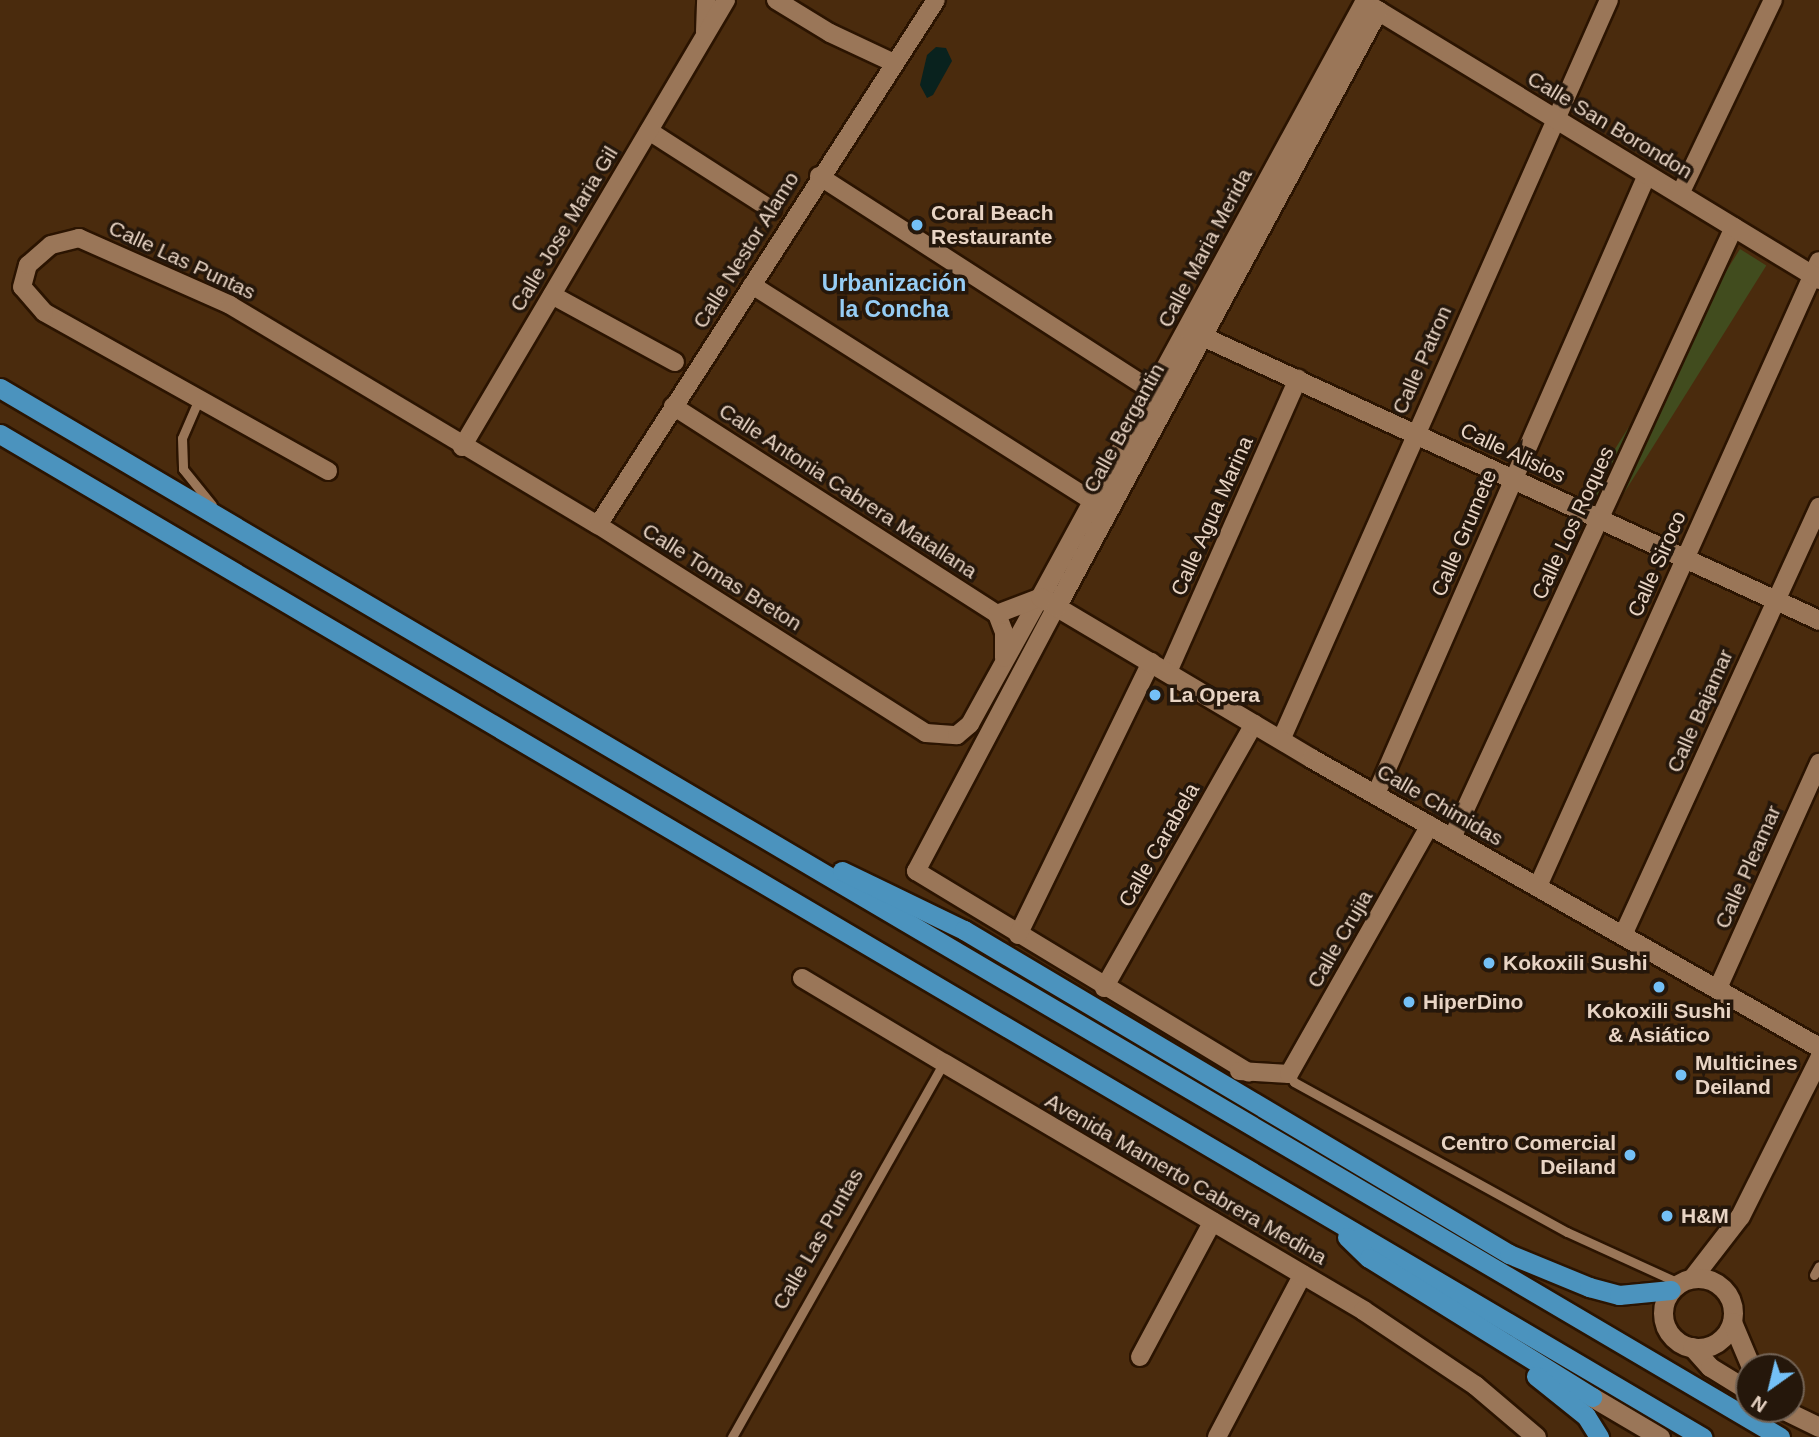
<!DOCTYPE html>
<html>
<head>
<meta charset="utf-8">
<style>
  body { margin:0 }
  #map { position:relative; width:1819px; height:1437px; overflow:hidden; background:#4a2b0d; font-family:Arial,sans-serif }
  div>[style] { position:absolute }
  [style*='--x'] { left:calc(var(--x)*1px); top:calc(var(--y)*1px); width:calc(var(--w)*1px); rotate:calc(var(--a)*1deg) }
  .green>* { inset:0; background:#414c1e; transform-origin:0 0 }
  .water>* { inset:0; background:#09221e }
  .roads { filter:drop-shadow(2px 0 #2b1401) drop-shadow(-2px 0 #2b1401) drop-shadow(0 2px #2b1401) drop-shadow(0 -2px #2b1401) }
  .service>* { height:9px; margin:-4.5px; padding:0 4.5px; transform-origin:4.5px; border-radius:4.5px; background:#9a7658 }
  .minor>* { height:18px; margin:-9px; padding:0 9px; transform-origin:9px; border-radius:9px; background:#9a7658 }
  .tertiary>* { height:19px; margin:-9.5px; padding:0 9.5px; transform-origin:9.5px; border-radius:9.5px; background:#9a7658 }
  .secondary>* { height:19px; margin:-9.5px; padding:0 9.5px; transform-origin:9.5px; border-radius:9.5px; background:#9a7658 }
  .secondary>.ring { margin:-9.5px; padding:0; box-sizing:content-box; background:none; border:19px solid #9a7658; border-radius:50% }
  .trunk>* { height:19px; margin:-9.5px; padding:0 9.5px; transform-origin:9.5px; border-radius:9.5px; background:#4b93be }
  .dots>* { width:19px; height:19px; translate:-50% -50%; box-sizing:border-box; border:4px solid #25170b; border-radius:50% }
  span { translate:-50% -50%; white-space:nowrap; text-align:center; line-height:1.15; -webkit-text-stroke:7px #25170b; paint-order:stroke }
  .street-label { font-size:21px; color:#e8d4c4 }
  .poi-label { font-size:21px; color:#e8d4c4; font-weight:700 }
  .left { translate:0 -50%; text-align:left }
  .right { translate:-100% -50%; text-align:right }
  .neighbourhood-label { font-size:23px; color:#96cdf5; font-weight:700 }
  .north { position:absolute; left:1735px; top:1353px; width:70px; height:70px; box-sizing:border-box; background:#25170b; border:2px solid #736355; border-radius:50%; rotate:214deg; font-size:19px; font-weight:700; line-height:28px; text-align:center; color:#e8d4c4 }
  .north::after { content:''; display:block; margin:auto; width:24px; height:32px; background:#74c0f6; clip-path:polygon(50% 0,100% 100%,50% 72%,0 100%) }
</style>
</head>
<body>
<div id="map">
  <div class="green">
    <div style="left:1740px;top:249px;width:31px;height:289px;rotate:32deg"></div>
  </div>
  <div class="water">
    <div style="clip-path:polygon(936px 47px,946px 48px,952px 61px,933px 95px,927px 98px,920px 85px,927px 55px)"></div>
  </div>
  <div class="roads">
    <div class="service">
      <div style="--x:198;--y:401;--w:40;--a:113.4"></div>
      <div style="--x:182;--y:438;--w:31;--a:88"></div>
      <div style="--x:183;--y:469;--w:46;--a:51.1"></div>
      <div style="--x:1289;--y:1074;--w:9;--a:58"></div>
      <div style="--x:1294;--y:1082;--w:311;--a:28.8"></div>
      <div style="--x:1567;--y:1232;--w:123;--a:24.5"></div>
      <div style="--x:1814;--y:1275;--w:10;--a:-61"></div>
      <div style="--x:732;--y:1437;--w:430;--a:-60.5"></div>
    </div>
    <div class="minor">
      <div style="--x:776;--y:0;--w:63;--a:31.4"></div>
      <div style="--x:830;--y:33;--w:71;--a:25.1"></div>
      <div style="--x:705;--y:32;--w:32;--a:-88"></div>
      <div style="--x:649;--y:131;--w:146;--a:32.7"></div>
      <div style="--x:819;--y:176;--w:410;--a:32.8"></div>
      <div style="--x:1680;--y:194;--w:215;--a:-64.4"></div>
      <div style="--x:752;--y:285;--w:404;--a:32.4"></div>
      <div style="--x:552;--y:295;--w:140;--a:28.6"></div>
      <div style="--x:673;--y:406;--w:385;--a:32.7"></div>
      <div style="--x:462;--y:447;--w:519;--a:-59.43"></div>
      <div style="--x:328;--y:471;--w:325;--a:-150.8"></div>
      <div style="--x:44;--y:312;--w:33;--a:-131"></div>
      <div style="--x:22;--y:287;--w:23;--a:-75"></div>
      <div style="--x:28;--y:265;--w:30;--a:-41"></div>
      <div style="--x:51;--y:245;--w:29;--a:-14"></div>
      <div style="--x:79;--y:238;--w:165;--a:23.9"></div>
      <div style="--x:230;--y:305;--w:429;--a:30.9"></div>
      <div style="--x:598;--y:525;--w:388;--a:32.4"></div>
      <div style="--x:926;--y:733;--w:31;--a:4"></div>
      <div style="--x:957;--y:735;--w:17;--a:-40"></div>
      <div style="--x:970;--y:724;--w:145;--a:-61.1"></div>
      <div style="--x:598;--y:525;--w:624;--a:-57.23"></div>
      <div style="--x:1056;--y:607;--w:299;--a:117.9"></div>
      <div style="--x:916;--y:871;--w:389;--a:31.2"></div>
      <div style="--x:997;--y:614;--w:19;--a:69"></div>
      <div style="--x:1004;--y:632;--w:26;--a:90"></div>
      <div style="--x:997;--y:614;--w:45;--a:-20.9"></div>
      <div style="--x:1168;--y:672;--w:321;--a:-66.1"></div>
      <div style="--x:1281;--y:740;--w:809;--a:-66.1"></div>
      <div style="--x:1376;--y:794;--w:676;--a:-66.36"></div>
      <div style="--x:1452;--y:838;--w:673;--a:-65.22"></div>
      <div style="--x:1538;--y:886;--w:685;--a:-65.79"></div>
      <div style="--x:1018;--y:935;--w:304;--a:-64"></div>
      <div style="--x:1623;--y:935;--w:471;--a:-65.4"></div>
      <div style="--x:802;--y:978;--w:165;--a:30.9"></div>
      <div style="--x:1104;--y:988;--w:304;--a:-60.4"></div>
      <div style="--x:1718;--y:988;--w:247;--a:-65.8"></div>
      <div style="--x:1239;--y:1071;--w:50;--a:3.4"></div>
      <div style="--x:1289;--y:1074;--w:286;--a:-60.5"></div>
      <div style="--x:1140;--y:1357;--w:154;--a:-61.8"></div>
      <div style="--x:1217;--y:1437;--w:184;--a:-62.2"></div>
    </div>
    <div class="tertiary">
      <div style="--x:1819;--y:279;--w:533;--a:-148.67"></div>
      <div style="--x:1364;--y:2;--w:677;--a:118.57"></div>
      <div style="--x:1040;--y:597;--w:315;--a:30.7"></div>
      <div style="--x:1311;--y:758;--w:584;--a:29.64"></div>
      <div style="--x:1187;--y:329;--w:696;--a:24.72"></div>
      <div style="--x:1056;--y:607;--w:678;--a:-61.66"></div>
      <div style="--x:944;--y:1063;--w:486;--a:30.5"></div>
      <div style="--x:1363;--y:1310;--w:135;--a:33.8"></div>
      <div style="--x:1475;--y:1385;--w:80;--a:40.4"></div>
    </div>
    <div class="secondary">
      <div style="--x:1692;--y:1278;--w:78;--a:-52.3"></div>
      <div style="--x:1740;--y:1216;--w:177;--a:-63.4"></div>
      <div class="ring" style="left:1663px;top:1278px;width:51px;height:51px"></div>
      <div style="--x:1732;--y:1322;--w:49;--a:67.1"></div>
      <div style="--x:1692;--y:1347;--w:27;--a:48"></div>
      <div style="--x:1710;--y:1367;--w:46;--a:31.6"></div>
      <div style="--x:1592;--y:1397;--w:79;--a:30.5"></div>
      <div style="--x:1782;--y:1409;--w:41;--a:25.9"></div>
    </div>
    <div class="trunk">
      <div style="--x:0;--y:388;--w:2066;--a:30.51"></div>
      <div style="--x:0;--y:434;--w:1976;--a:30.51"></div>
      <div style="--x:842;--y:871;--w:136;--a:25.8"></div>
      <div style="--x:964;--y:930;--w:634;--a:30.73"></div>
      <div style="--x:1509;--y:1254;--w:87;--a:22.4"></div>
      <div style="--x:1589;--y:1287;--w:31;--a:15"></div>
      <div style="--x:1619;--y:1295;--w:52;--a:-5.5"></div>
      <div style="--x:1347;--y:1237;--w:30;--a:44"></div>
      <div style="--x:1369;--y:1258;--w:263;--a:31.9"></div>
      <div style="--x:1536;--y:1376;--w:64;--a:38.7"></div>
      <div style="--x:1586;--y:1416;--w:25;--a:58"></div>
    </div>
  </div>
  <div class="dots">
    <div style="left:917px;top:225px;background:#74c0f6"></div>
    <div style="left:1155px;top:695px;background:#74c0f6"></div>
    <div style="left:1489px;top:963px;background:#74c0f6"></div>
    <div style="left:1659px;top:987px;background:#74c0f6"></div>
    <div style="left:1409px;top:1002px;background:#74c0f6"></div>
    <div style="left:1681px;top:1075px;background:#74c0f6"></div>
    <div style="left:1630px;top:1155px;background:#74c0f6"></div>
    <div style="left:1667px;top:1216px;background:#74c0f6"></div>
  </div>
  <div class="street-label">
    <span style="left:1610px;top:125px;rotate:31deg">Calle San Borondon</span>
    <span style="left:564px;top:229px;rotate:-59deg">Calle Jose Maria Gil</span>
    <span style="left:1205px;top:248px;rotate:-62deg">Calle Maria Merida</span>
    <span style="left:746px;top:250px;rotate:-58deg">Calle Nestor Alamo</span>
    <span style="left:182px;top:260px;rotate:25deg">Calle Las Puntas</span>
    <span style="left:1422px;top:360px;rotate:-66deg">Calle Patron</span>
    <span style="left:1124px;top:428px;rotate:-61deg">Calle Bergantin</span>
    <span style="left:1513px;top:453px;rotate:25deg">Calle Alisios</span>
    <span style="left:848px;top:491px;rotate:33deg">Calle Antonia Cabrera Matallana</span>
    <span style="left:1212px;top:516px;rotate:-66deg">Calle Agua Marina</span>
    <span style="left:1573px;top:523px;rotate:-65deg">Calle Los Roques</span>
    <span style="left:1464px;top:533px;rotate:-67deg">Calle Grumete</span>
    <span style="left:1657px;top:564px;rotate:-66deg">Calle Siroco</span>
    <span style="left:722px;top:577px;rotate:32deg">Calle Tomas Breton</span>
    <span style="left:1700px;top:711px;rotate:-66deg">Calle Bajamar</span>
    <span style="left:1440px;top:805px;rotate:30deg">Calle Chimidas</span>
    <span style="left:1159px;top:845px;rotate:-60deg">Calle Carabela</span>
    <span style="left:1748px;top:867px;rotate:-66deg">Calle Pleamar</span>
    <span style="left:1340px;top:939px;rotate:-60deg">Calle Crujia</span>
    <span style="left:1186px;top:1179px;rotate:30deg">Avenida Mamerto Cabrera Medina</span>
    <span style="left:818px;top:1239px;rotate:-60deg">Calle Las Puntas</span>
  </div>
  <div class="poi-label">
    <span class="left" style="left:931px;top:225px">Coral Beach<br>Restaurante</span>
    <span class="left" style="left:1169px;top:695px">La Opera</span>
    <span class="left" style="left:1503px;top:963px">Kokoxili Sushi</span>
    <span class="left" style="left:1423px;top:1002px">HiperDino</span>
    <span style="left:1659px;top:1023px">Kokoxili Sushi<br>&amp; Asiático</span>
    <span class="left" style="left:1695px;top:1075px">Multicines<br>Deiland</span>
    <span class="right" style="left:1616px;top:1155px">Centro Comercial<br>Deiland</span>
    <span class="left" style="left:1681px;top:1216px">H&amp;M</span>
  </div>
  <div class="neighbourhood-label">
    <span style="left:894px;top:296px">Urbanización<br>la Concha</span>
  </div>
  <div class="north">N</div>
</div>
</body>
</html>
